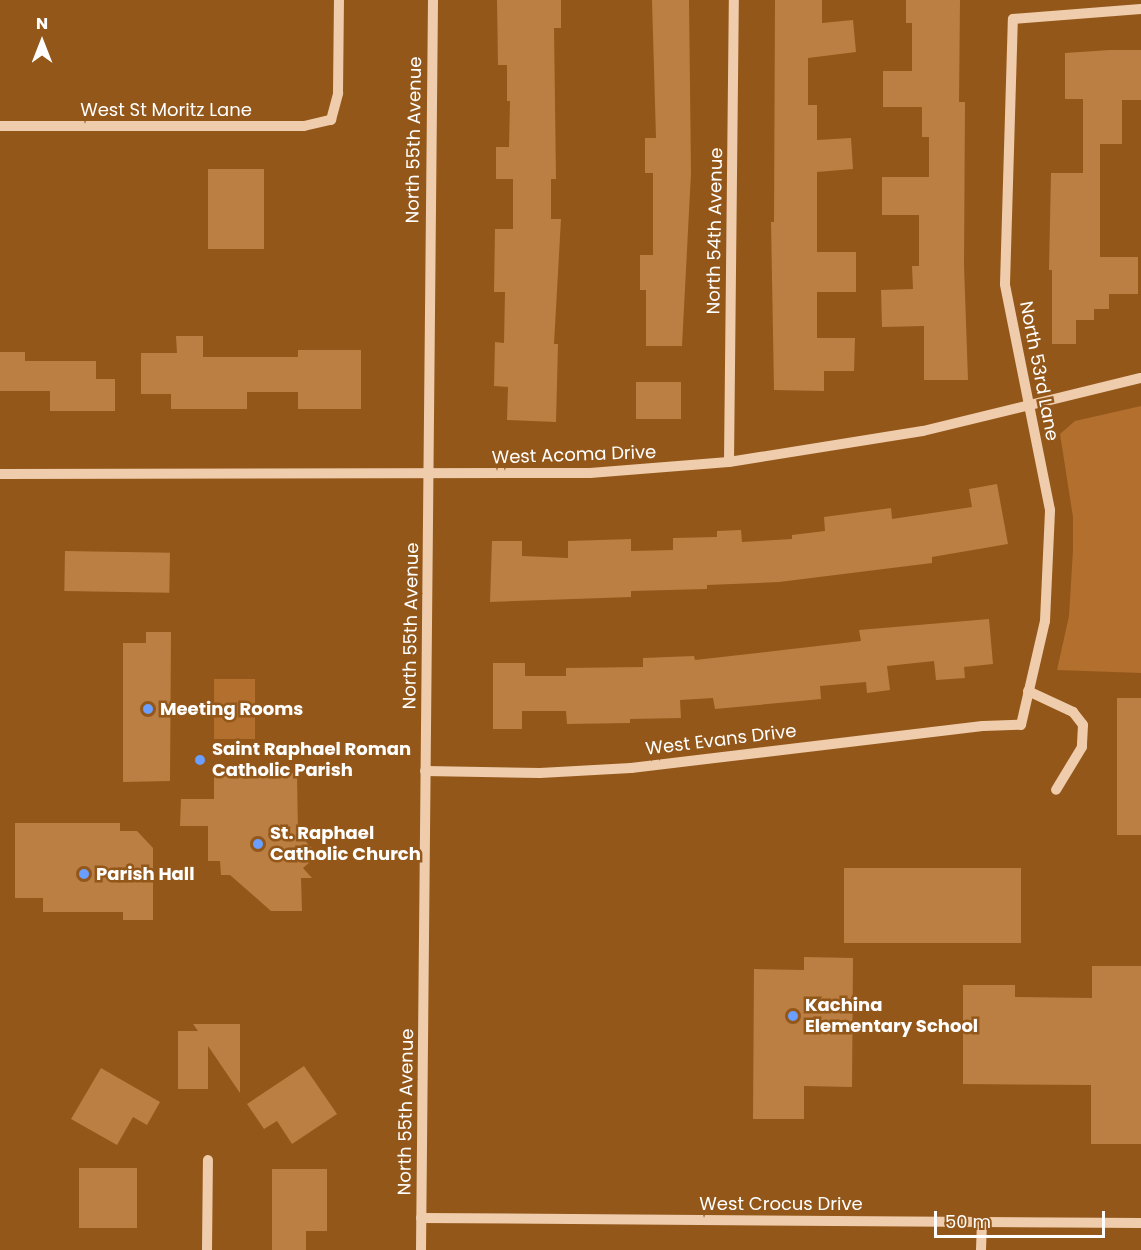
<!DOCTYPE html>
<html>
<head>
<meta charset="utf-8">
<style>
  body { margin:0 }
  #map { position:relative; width:1141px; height:1250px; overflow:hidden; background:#94571a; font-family:Poppins,sans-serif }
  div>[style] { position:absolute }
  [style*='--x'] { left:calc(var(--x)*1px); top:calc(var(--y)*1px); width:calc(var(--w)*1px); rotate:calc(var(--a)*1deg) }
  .green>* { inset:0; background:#b26f2e; transform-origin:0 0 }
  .building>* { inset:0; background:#bb7f43; transform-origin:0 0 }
  .minor>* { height:10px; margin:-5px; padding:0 5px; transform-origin:5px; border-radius:5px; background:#efcdac }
  .dots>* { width:16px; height:16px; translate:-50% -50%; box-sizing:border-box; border:3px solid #94571a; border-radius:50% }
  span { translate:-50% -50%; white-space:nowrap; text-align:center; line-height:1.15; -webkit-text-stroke:5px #94571a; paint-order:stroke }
  .street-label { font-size:18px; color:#fff }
  .poi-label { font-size:18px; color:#fff; font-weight:700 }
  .left { translate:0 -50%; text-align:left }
  .north { position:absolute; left:12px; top:12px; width:60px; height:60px; -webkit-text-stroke:4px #94571a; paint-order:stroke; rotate:0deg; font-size:16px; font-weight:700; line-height:24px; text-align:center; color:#fff }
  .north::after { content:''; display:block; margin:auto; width:21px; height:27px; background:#fff; clip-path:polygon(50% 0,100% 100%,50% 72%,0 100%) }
  .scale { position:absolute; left:934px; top:1211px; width:171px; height:27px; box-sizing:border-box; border:3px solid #fff; border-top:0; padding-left:8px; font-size:18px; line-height:21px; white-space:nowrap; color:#fff; -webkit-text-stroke:4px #94571a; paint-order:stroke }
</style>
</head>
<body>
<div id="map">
  <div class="green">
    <div style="clip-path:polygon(1141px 406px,1141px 673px,1057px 670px,1069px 616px,1073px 550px,1073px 517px,1060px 434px,1075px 421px)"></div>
    <div style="left:214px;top:679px;width:41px;height:60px"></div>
  </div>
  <div class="building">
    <div style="clip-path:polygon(497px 0,561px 0,561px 28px,554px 28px,556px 179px,551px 179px,551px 219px,561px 219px,554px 344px,558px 344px,556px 422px,507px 420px,508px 387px,494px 386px,495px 342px,504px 343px,505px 292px,494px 292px,495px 229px,513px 229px,513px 179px,496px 179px,496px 147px,509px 147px,510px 101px,507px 101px,507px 65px,498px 65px)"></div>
    <div style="clip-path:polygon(652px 0,689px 0,691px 173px,682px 346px,646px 346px,646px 290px,640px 290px,640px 255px,653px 255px,653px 173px,645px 173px,645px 138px,656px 138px)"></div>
    <div style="clip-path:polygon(775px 0,822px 0,822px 23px,853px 20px,856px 52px,808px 58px,808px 105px,817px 105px,817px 140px,851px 138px,853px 169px,817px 172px,817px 252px,856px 252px,856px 292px,817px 292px,817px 338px,855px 338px,854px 371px,824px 371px,824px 391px,774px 390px,771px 222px,774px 222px)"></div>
    <div style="clip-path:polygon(906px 0,960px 0,959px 102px,965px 102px,964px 265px,968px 380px,924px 380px,924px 326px,882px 327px,881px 290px,913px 289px,912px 266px,919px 266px,919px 215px,882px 215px,882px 177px,929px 177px,929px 137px,922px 137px,922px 107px,883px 107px,883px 71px,912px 71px,912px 23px,906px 23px)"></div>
    <div style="clip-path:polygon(1110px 50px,1141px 50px,1141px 100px,1122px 100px,1122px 144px,1100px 144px,1100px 257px,1138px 257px,1138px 294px,1109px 294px,1109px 309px,1094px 309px,1094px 320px,1076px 320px,1076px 344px,1052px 344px,1052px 270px,1049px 270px,1051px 173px,1083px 173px,1083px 99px,1065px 99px,1065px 53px)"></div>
    <div style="left:208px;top:169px;width:56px;height:80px"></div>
    <div style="clip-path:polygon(176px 336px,203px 336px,203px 357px,298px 357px,298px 350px,361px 350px,361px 409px,298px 409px,298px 392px,247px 392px,247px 409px,171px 409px,171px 394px,141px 394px,141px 353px,177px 353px)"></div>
    <div style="clip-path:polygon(0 352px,25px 352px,25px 361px,96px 361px,96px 379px,115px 379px,115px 411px,50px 411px,50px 391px,0 391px)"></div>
    <div style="left:636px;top:382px;width:45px;height:37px"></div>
    <div style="clip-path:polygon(997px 484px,1008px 544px,932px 557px,932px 563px,779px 582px,707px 585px,707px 589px,631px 591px,631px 597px,490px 602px,492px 541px,522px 541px,522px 556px,568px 558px,568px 541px,631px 539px,631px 551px,673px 550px,673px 538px,717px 537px,717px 531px,741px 530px,742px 542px,792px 539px,792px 535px,825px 531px,824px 517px,891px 508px,892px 519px,972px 507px,969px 489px)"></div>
    <div style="left:65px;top:551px;width:105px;height:40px;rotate:1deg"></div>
    <div style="clip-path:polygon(989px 619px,993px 664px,964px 667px,965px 678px,936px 680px,934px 661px,887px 666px,890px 690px,867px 693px,866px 682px,820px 686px,821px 699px,715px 709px,713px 698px,680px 700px,681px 718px,630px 719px,630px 723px,567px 724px,566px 711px,522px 711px,522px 729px,493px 729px,493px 663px,525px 663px,525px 676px,566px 676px,566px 668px,643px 667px,643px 658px,694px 656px,695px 660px,783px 650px,861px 641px,859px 630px)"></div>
    <div style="clip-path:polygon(146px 632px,171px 632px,170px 781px,123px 782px,123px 643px,146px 643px)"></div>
    <div style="left:1117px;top:698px;width:24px;height:137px"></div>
    <div style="clip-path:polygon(214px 773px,297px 773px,298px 833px,318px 855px,303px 868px,312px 878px,301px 878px,302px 911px,271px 911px,230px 875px,221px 875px,220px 861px,208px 861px,208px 826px,180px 826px,181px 799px,214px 799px)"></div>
    <div style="clip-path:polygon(15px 823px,120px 823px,120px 831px,137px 831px,153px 848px,153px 920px,123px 920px,123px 912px,43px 912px,43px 898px,15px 898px)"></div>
    <div style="left:844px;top:868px;width:177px;height:75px"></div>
    <div style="clip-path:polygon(804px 957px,853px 958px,852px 1087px,804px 1086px,804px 1119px,753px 1119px,754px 969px,804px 970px)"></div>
    <div style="clip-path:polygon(1092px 966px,1141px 966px,1141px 1144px,1091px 1144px,1091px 1085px,963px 1084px,963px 985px,1015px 985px,1015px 997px,1092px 998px)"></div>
    <div style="clip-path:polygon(193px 1024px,240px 1024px,240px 1093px,208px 1046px,208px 1089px,178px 1089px,178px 1031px,198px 1031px)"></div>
    <div style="clip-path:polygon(304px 1066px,337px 1114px,292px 1144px,277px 1121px,264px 1129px,247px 1104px)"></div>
    <div style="clip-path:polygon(101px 1068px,160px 1102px,147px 1125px,133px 1117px,117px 1145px,71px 1119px)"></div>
    <div style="left:79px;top:1168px;width:58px;height:60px"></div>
    <div style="clip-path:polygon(272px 1169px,327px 1169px,327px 1231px,306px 1231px,306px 1250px,272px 1250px)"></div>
  </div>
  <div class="minor">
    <div style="--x:0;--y:126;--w:304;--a:0"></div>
    <div style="--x:304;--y:126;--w:28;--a:-13"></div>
    <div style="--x:331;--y:120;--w:28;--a:-75"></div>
    <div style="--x:338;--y:93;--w:93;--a:-89.4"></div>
    <div style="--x:729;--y:462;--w:462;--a:-89.4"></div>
    <div style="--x:0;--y:474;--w:590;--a:-0.1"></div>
    <div style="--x:590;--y:473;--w:139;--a:-4.5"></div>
    <div style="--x:729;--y:462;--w:196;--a:-9.1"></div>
    <div style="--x:923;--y:431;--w:224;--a:-13.7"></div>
    <div style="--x:1028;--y:691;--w:50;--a:25"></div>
    <div style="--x:1073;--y:712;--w:16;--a:52"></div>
    <div style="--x:1083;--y:725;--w:22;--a:93"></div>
    <div style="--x:1082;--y:747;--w:50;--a:121.2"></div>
    <div style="--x:425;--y:771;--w:115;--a:1"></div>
    <div style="--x:540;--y:773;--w:91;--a:-3.1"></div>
    <div style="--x:631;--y:768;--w:354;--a:-6.8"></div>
    <div style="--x:983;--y:726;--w:38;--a:-2"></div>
    <div style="--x:1021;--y:725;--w:107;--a:-77"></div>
    <div style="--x:1045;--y:621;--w:111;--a:-87.4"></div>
    <div style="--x:1050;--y:510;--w:230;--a:-101.3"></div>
    <div style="--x:1005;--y:284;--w:265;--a:-88.3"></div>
    <div style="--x:1013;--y:19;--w:128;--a:-4.5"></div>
    <div style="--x:421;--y:1218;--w:720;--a:0.4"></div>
    <div style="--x:207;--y:1250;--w:90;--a:-89.4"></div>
    <div style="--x:421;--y:1250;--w:1250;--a:-89.45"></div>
    <div style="--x:981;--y:1250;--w:28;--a:-88"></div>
  </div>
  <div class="dots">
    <div style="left:148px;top:709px;background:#6a9eff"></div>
    <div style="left:200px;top:760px;background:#6a9eff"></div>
    <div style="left:258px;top:844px;background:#6a9eff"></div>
    <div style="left:84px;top:874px;background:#6a9eff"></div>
    <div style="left:793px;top:1016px;background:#6a9eff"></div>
  </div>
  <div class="street-label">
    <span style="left:166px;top:110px">West St Moritz Lane</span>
    <span style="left:414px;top:140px;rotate:-89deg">North 55th Avenue</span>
    <span style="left:715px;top:231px;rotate:-89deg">North 54th Avenue</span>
    <span style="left:1039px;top:371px;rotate:79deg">North 53rd Lane</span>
    <span style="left:574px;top:455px;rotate:-2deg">West Acoma Drive</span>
    <span style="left:411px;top:626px;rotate:-89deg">North 55th Avenue</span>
    <span style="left:721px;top:740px;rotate:-7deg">West Evans Drive</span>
    <span style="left:406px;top:1112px;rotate:-89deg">North 55th Avenue</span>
    <span style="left:781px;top:1204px">West Crocus Drive</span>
  </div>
  <div class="poi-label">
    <span class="left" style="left:160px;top:709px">Meeting Rooms</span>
    <span class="left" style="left:212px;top:760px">Saint Raphael Roman<br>Catholic Parish</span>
    <span class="left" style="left:270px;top:844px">St. Raphael<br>Catholic Church</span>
    <span class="left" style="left:96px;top:874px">Parish Hall</span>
    <span class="left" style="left:805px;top:1016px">Kachina<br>Elementary School</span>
  </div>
  <div class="north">N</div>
  <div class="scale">50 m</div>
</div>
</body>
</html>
